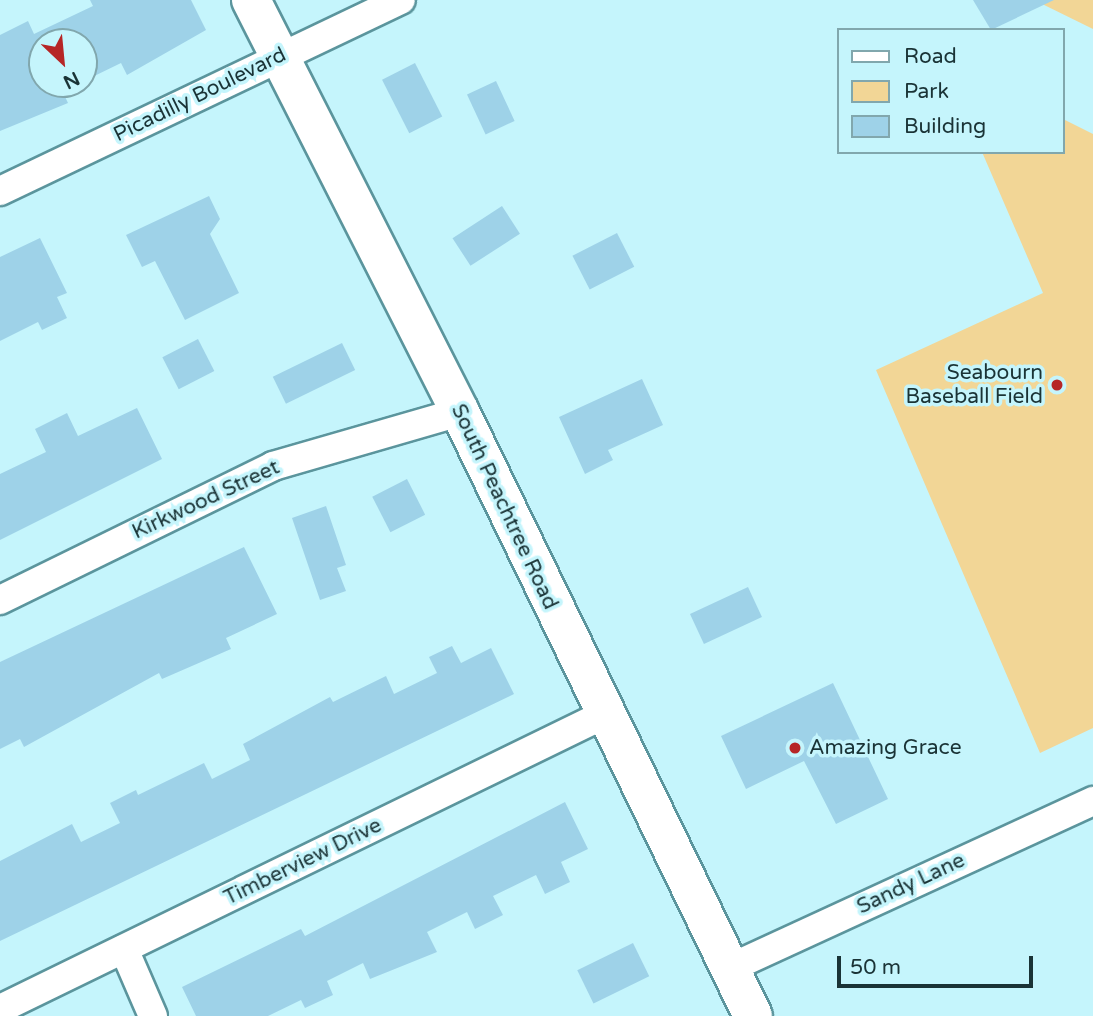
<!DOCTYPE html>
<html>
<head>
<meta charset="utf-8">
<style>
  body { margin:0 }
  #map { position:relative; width:1093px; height:1016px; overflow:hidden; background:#c5f5fc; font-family:"Varela Round",sans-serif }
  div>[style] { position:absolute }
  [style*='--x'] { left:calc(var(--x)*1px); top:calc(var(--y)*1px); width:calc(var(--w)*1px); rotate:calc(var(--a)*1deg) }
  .green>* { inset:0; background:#f2d696 }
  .building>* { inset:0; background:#9ed2e8; transform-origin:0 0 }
  .roads { filter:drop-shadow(2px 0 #5b959d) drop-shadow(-2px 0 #5b959d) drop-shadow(0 2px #5b959d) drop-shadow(0 -2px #5b959d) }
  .street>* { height:28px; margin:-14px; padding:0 14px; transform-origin:14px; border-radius:14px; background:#fff }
  .secondary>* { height:38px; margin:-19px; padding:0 19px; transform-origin:19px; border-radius:19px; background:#fff }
  .dots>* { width:19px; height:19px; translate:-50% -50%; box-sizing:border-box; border:4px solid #c5f5fc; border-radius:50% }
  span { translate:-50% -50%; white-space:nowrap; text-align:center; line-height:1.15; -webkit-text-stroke:7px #c5f5fc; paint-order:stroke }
  .street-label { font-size:21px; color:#1a3336 }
  .poi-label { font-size:21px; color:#1a3336 }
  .right { translate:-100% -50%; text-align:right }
  .left { translate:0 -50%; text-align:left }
  .legend { position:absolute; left:837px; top:28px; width:228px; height:126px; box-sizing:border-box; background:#c5f5fc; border:2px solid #81a7ad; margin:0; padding:9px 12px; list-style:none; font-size:21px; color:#1a3336 }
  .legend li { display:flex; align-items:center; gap:14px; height:35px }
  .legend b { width:35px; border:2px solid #81a7ad }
  .north { position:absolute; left:28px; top:28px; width:70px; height:70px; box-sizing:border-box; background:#c5f5fc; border:2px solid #81a7ad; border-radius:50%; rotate:154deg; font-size:19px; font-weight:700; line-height:28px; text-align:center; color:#1a3336 }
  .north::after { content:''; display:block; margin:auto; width:24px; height:32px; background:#b62626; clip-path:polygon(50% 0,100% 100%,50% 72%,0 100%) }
  .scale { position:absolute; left:837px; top:956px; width:196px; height:32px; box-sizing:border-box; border:4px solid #1a3336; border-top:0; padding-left:9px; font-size:21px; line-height:24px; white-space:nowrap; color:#1a3336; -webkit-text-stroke:5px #c5f5fc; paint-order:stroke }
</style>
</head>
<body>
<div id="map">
  <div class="green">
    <div style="clip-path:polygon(1034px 0,1093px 0,1093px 29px)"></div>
    <div style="clip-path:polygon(1063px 119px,1093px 134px,1093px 728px,1040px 753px,876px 370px,1043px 293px,982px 152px,1063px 152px)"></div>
  </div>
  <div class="building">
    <div style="clip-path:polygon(90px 0,191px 0,206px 30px,127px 75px,121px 63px,84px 81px,84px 42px,42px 42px,42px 84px,59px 84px,68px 103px,0 131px,0 35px,28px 21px,34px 34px,93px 6px)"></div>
    <div style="clip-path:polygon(973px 0,1054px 0,991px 30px)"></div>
    <div style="left:415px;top:63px;width:60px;height:37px;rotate:63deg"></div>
    <div style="left:496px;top:81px;width:44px;height:32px;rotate:65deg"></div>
    <div style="clip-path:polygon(209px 196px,220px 219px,210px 234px,239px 293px,185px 320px,155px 261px,142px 267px,126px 235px)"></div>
    <div style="left:502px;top:206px;width:33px;height:59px;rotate:57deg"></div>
    <div style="left:617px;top:233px;width:38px;height:50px;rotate:63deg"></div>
    <div style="clip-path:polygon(40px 238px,67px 293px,57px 297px,67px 318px,42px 330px,38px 322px,0 341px,0 257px)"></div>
    <div style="left:198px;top:339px;width:36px;height:40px;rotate:63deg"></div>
    <div style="left:342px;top:343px;width:30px;height:77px;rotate:64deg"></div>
    <div style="clip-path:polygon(642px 379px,663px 425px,608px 450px,613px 460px,585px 474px,559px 417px)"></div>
    <div style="clip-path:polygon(137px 408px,162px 459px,0 540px,0 474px,46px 452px,35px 429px,67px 413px,78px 436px)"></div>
    <div style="left:407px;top:479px;width:40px;height:39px;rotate:63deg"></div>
    <div style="clip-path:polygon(326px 506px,346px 565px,337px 568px,346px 591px,320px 600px,292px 518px)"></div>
    <div style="clip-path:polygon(244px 547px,277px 614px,226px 638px,231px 649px,162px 679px,159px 673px,24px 747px,20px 739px,0 749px,0 662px)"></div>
    <div style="left:748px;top:587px;width:33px;height:64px;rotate:65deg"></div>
    <div style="clip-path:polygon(452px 646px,461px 663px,491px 648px,514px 694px,0 941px,0 861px,72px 824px,81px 842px,120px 823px,110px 803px,136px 790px,138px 795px,204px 763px,212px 779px,250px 760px,243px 744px,330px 697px,333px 702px,386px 676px,394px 694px,437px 673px,429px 657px)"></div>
    <div style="clip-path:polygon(833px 683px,888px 799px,836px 824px,804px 761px,746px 789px,721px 736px)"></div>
    <div style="clip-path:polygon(565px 802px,588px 849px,561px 862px,570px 882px,545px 894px,536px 875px,493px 896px,503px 915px,475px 929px,467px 912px,427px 932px,437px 952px,370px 979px,363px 963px,327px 981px,333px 995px,305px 1008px,301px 1000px,268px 1016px,196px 1016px,182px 987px,301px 929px,305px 936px)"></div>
    <div style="left:633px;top:943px;width:37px;height:62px;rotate:64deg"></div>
  </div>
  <div class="roads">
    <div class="street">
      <div style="--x:0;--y:191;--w:444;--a:-25.5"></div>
      <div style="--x:0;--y:600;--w:304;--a:-26.1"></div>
      <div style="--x:273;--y:466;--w:195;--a:-16.1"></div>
      <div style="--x:124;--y:949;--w:73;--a:66.6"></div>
      <div style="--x:730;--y:968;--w:400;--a:-24.7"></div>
      <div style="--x:0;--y:1009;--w:673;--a:-25.99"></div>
    </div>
    <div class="secondary">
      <div style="--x:251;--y:0;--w:462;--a:63.1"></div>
      <div style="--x:460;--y:412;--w:671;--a:64.12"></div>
    </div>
  </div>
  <div class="dots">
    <div style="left:1057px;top:385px;background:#b62626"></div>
    <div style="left:795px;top:748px;background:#b62626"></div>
  </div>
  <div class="street-label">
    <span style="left:200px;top:95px;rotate:-26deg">Picadilly Boulevard</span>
    <span style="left:206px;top:500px;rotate:-25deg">Kirkwood Street</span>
    <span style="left:504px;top:507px;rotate:65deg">South Peachtree Road</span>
    <span style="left:303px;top:862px;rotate:-26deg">Timberview Drive</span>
    <span style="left:911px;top:884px;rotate:-25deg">Sandy Lane</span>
  </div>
  <div class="poi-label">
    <span class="right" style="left:1043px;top:385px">Seabourn<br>Baseball Field</span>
    <span class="left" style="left:809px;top:748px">Amazing Grace</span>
  </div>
  <ul class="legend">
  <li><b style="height:9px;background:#fff"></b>Road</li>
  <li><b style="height:19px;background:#f2d696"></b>Park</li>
  <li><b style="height:19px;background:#9ed2e8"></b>Building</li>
  </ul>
  <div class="north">N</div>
  <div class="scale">50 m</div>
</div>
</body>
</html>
